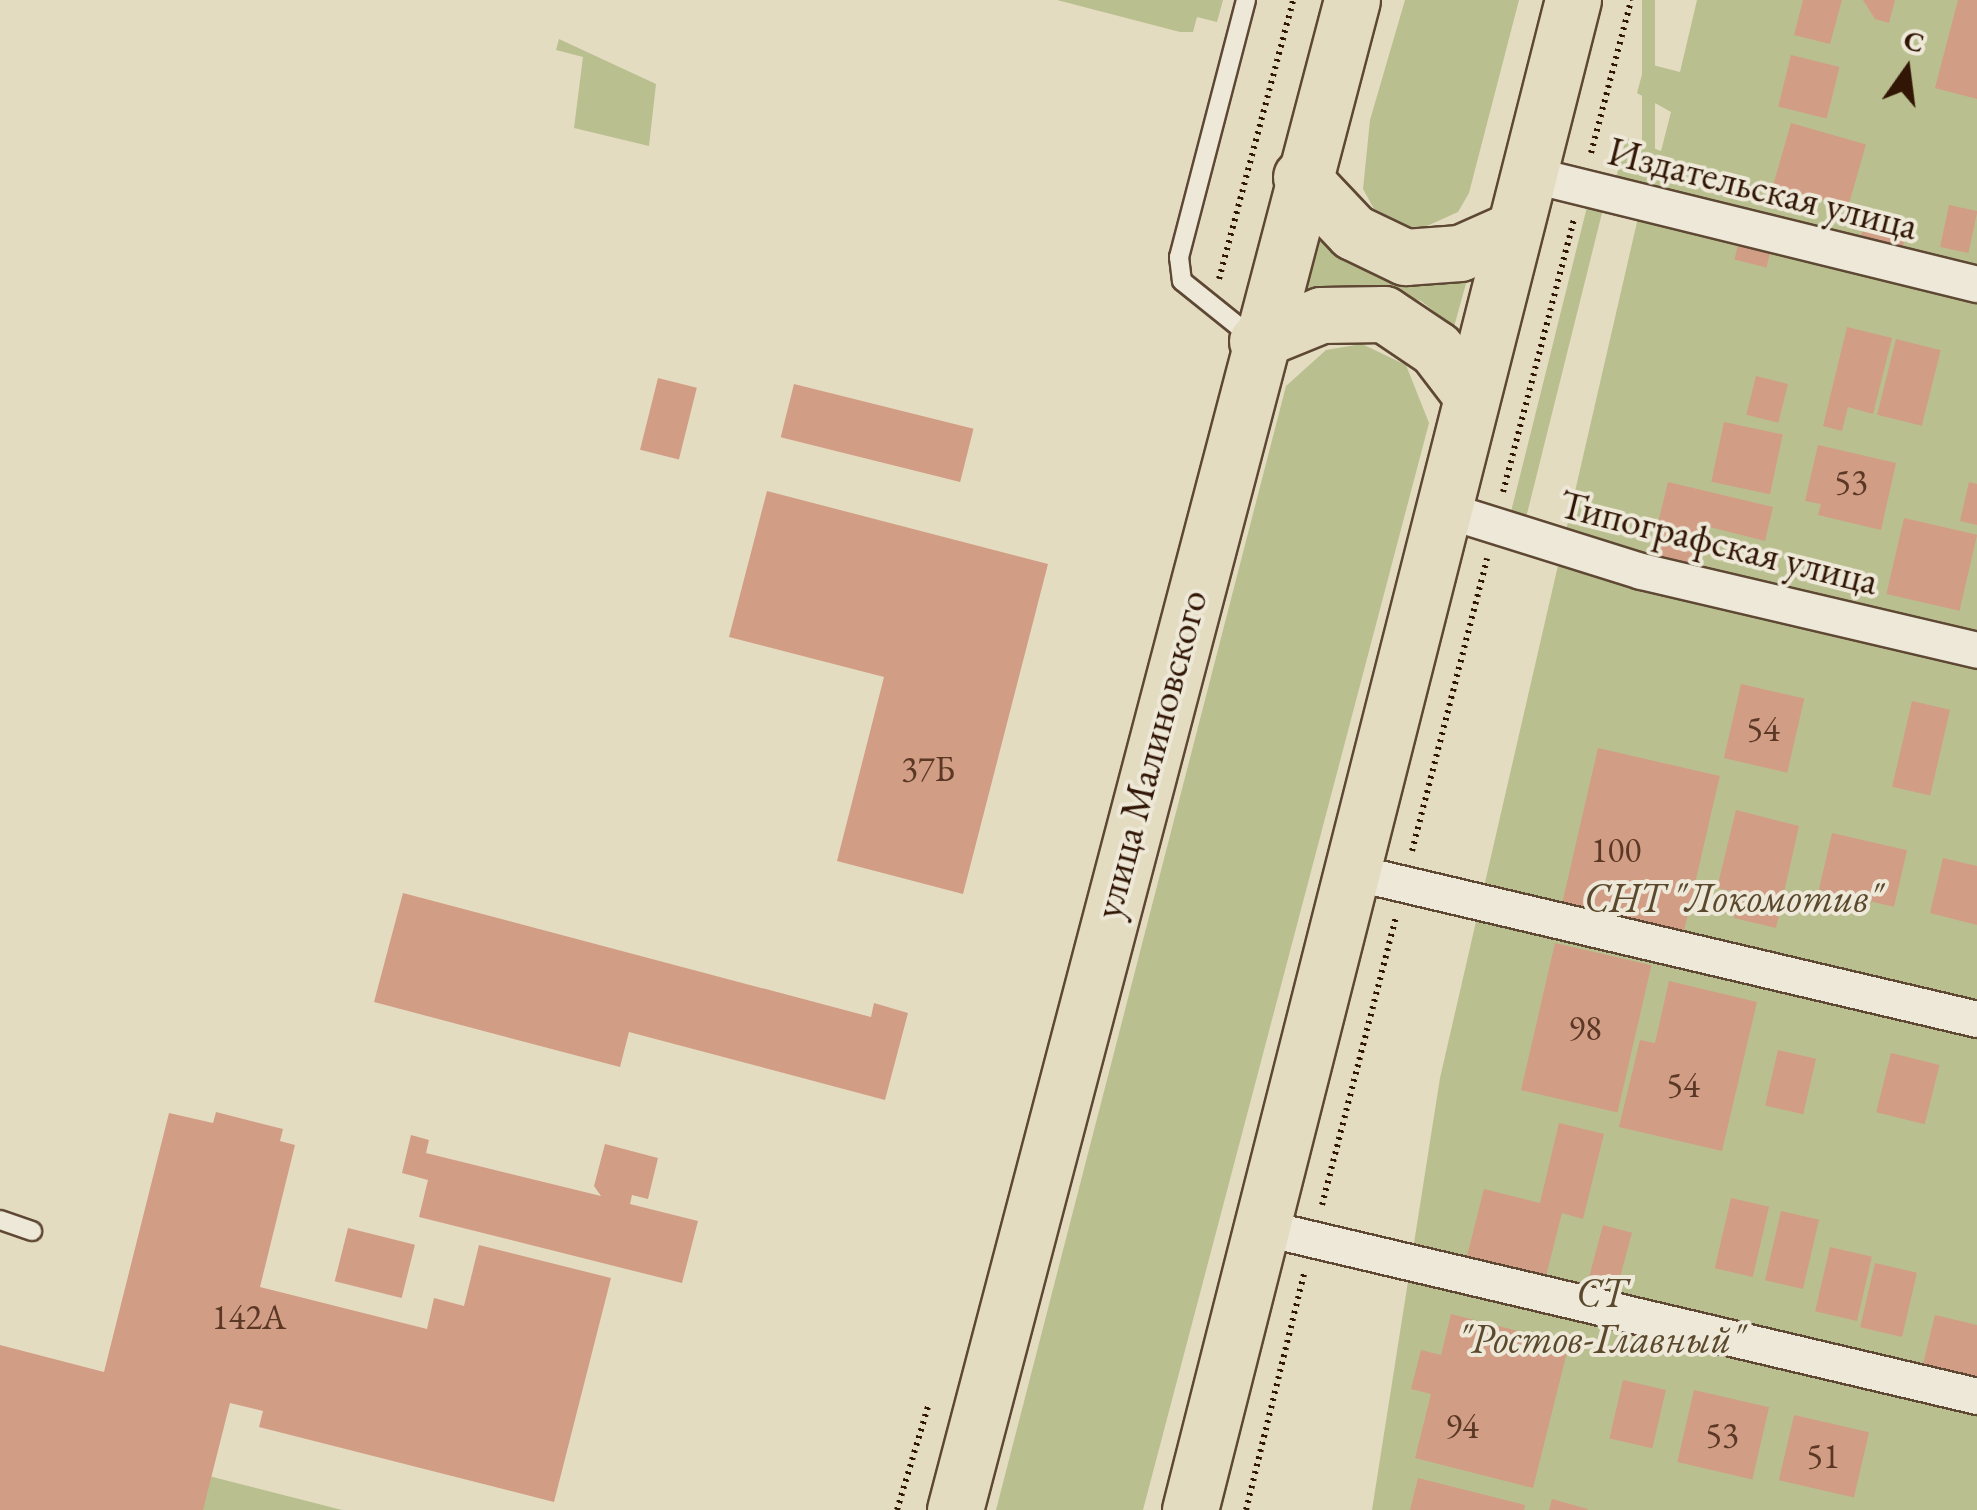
<!DOCTYPE html>
<html>
<head>
<meta charset="utf-8">
<style>
  body { margin:0 }
  #map { position:relative; width:1977px; height:1510px; overflow:hidden; background:#e4dcc1; font-family:"EB Garamond",serif }
  div>[style] { position:absolute }
  [style*='--x'] { left:calc(var(--x)*1px); top:calc(var(--y)*1px); width:calc(var(--w)*1px); rotate:calc(var(--a)*1deg) }
  .green>* { inset:0; background:#babf8f; transform-origin:0 0 }
  .building>* { inset:0; background:#d29d85; transform-origin:0 0 }
  .path>* { height:6px; margin-top:-3px; transform-origin:0; background:repeating-linear-gradient(90deg,#321605 0 2.5px,transparent 0 7.5px) }
  .roads { filter:drop-shadow(2px 0 #5e4834) drop-shadow(-2px 0 #5e4834) drop-shadow(0 2px #5e4834) drop-shadow(0 -2px #5e4834) }
  .lane>* { height:18px; margin:-9px; padding:0 9px; transform-origin:9px; border-radius:9px; background:#ede8d7 }
  .street>* { height:35px; margin:-17.5px; padding:0 17.5px; transform-origin:17.5px; border-radius:17.5px; background:#ede8d7 }
  .highway>* { height:55px; margin:-27.5px; padding:0 27.5px; transform-origin:27.5px; border-radius:27.5px; background:#e4dcc1 }
  span { translate:-50% -50%; white-space:nowrap; text-align:center; line-height:1.15; -webkit-text-stroke:8px #ede8d7; paint-order:stroke }
  .number-label { font-size:35px; color:#5a3825 }
  .number-label span { -webkit-text-stroke-width:0 }
  .street-label { font-size:40px; color:#321605 }
  .park-label { font-size:40px; color:#5b492e; font-style:italic }
  .north { position:absolute; left:1857px; top:20px; width:100px; height:100px; -webkit-text-stroke:8px #ede8d7; paint-order:stroke; rotate:14deg; font-size:28px; font-weight:700; line-height:40px; text-align:center; color:#321605 }
  .north::after { content:''; display:block; margin:auto; width:35px; height:45px; background:#321605; clip-path:polygon(50% 0,100% 100%,50% 72%,0 100%) }
</style>
</head>
<body>
<div id="map">
  <div class="green">
    <div style="clip-path:polygon(1057px 0,1223px 0,1217px 22px,1197px 17px,1193px 32px,1180px 32px)"></div>
    <div style="clip-path:polygon(1405px 0,1519px 0,1469px 193px,1458px 212px,1418px 230px,1374px 209px,1363px 189px,1370px 120px)"></div>
    <div style="left:1642px;top:0;width:13px;height:186px"></div>
    <div style="clip-path:polygon(1697px 0,1977px 0,1977px 1510px,1372px 1510px,1440px 1078px,1640px 209px,1615px 182px,1626px 138px,1661px 151px,1671px 112px,1637px 93px,1645px 63px,1680px 72px)"></div>
    <div style="clip-path:polygon(559px 39px,656px 84px,649px 146px,574px 128px,583px 57px,556px 50px)"></div>
    <div style="left:1588px;top:203px;width:16px;height:320px;rotate:14deg"></div>
    <div style="clip-path:polygon(1321px 226px,1470px 269px,1454px 327px,1421px 301px,1376px 287px,1306px 288px)"></div>
    <div style="clip-path:polygon(1362px 344px,1406px 365px,1429px 423px,1143px 1510px,996px 1510px,1286px 386px,1326px 350px)"></div>
    <div style="clip-path:polygon(197px 1473px,342px 1510px,187px 1510px)"></div>
  </div>
  <div class="building">
    <div style="clip-path:polygon(1803px 0,1842px 0,1830px 44px,1794px 35px)"></div>
    <div style="clip-path:polygon(1863px 0,1895px 0,1889px 23px,1875px 19px)"></div>
    <div style="clip-path:polygon(1958px 0,1977px 0,1977px 99px,1935px 88px)"></div>
    <div style="left:1791px;top:55px;width:50px;height:53px;rotate:14deg"></div>
    <div style="left:1791px;top:123px;width:78px;height:65px;rotate:16deg"></div>
    <div style="left:1949px;top:205px;width:29px;height:43px;rotate:12deg"></div>
    <div style="left:1867px;top:211px;width:43px;height:33px;rotate:13deg"></div>
    <div style="left:1739px;top:241px;width:33px;height:19px;rotate:14deg"></div>
    <div style="clip-path:polygon(1847px 327px,1892px 338px,1873px 414px,1848px 407px,1842px 431px,1823px 426px)"></div>
    <div style="left:1896px;top:339px;width:46px;height:78px;rotate:14deg"></div>
    <div style="left:1756px;top:376px;width:33px;height:40px;rotate:14deg"></div>
    <div style="left:658px;top:378px;width:40px;height:74px;rotate:14deg"></div>
    <div style="left:794px;top:384px;width:185px;height:55px;rotate:14deg"></div>
    <div style="left:1724px;top:422px;width:60px;height:61px;rotate:12deg"></div>
    <div style="clip-path:polygon(1818px 445px,1896px 463px,1881px 530px,1818px 515px,1821px 504px,1805px 501px)"></div>
    <div style="clip-path:polygon(1668px 482px,1773px 507px,1765px 541px,1702px 525px,1691px 570px,1649px 560px)"></div>
    <div style="clip-path:polygon(1969px 482px,1977px 484px,1977px 525px,1960px 521px)"></div>
    <div style="clip-path:polygon(767px 491px,1048px 564px,963px 894px,837px 861px,884px 677px,729px 637px)"></div>
    <div style="left:1904px;top:518px;width:75px;height:78px;rotate:13deg"></div>
    <div style="left:1741px;top:684px;width:65px;height:76px;rotate:13deg"></div>
    <div style="left:1912px;top:701px;width:39px;height:88px;rotate:13deg"></div>
    <div style="left:1598px;top:748px;width:125px;height:167px;rotate:13deg"></div>
    <div style="clip-path:polygon(1736px 810px,1799px 826px,1776px 928px,1734px 918px,1740px 893px,1717px 888px)"></div>
    <div style="left:1832px;top:833px;width:77px;height:58px;rotate:13deg"></div>
    <div style="clip-path:polygon(1943px 858px,1977px 866px,1977px 925px,1930px 913px)"></div>
    <div style="clip-path:polygon(403px 893px,871px 1017px,874px 1003px,908px 1013px,885px 1100px,629px 1032px,620px 1067px,374px 1002px)"></div>
    <div style="left:1555px;top:943px;width:99px;height:151px;rotate:13deg"></div>
    <div style="clip-path:polygon(1669px 981px,1757px 1002px,1722px 1151px,1619px 1127px,1640px 1040px,1655px 1043px)"></div>
    <div style="left:1778px;top:1050px;width:39px;height:57px;rotate:13deg"></div>
    <div style="left:1891px;top:1053px;width:50px;height:61px;rotate:14deg"></div>
    <div style="clip-path:polygon(216px 1112px,283px 1129px,280px 1141px,295px 1145px,260px 1287px,427px 1329px,434px 1298px,464px 1306px,479px 1245px,611px 1278px,554px 1502px,259px 1427px,263px 1411px,230px 1403px,203px 1510px,0 1510px,0 1345px,104px 1372px,169px 1113px,213px 1123px)"></div>
    <div style="clip-path:polygon(1559px 1123px,1604px 1134px,1583px 1219px,1562px 1213px,1544px 1284px,1465px 1264px,1484px 1189px,1540px 1203px)"></div>
    <div style="clip-path:polygon(411px 1135px,429px 1140px,426px 1153px,601px 1196px,594px 1186px,605px 1144px,658px 1158px,648px 1199px,632px 1195px,630px 1204px,698px 1221px,682px 1283px,419px 1217px,428px 1180px,402px 1173px)"></div>
    <div style="left:1731px;top:1198px;width:39px;height:72px;rotate:13deg"></div>
    <div style="left:1781px;top:1211px;width:39px;height:71px;rotate:13deg"></div>
    <div style="left:1603px;top:1225px;width:30px;height:55px;rotate:15deg"></div>
    <div style="left:348px;top:1228px;width:69px;height:55px;rotate:14deg"></div>
    <div style="left:1830px;top:1247px;width:43px;height:66px;rotate:13deg"></div>
    <div style="left:1875px;top:1263px;width:43px;height:66px;rotate:13deg"></div>
    <div style="clip-path:polygon(1451px 1314px,1569px 1344px,1533px 1488px,1415px 1458px,1431px 1394px,1411px 1389px,1421px 1350px,1441px 1355px)"></div>
    <div style="clip-path:polygon(1935px 1315px,1977px 1325px,1977px 1376px,1923px 1364px)"></div>
    <div style="left:1623px;top:1380px;width:44px;height:60px;rotate:13deg"></div>
    <div style="left:1694px;top:1390px;width:77px;height:74px;rotate:13deg"></div>
    <div style="left:1794px;top:1415px;width:77px;height:67px;rotate:13deg"></div>
    <div style="clip-path:polygon(1418px 1478px,1525px 1505px,1524px 1510px,1410px 1510px)"></div>
    <div style="clip-path:polygon(1552px 1499px,1588px 1509px,1587px 1510px,1549px 1510px)"></div>
  </div>
  <div class="path">
    <div style="--x:1591;--y:153;--w:158;--a:-75.3"></div>
    <div style="--x:1219;--y:279;--w:289;--a:-75.1"></div>
    <div style="--x:1503;--y:492;--w:282;--a:-75.4"></div>
    <div style="--x:1412;--y:851;--w:302;--a:-75.6"></div>
    <div style="--x:1322;--y:1205;--w:298;--a:-75.6"></div>
    <div style="--x:897;--y:1510;--w:112;--a:-73.3"></div>
    <div style="--x:1246;--y:1510;--w:247;--a:-76.2"></div>
  </div>
  <div class="roads">
    <div class="lane">
      <div style="--x:1246;--y:0;--w:266;--a:104.6"></div>
      <div style="--x:1179;--y:257;--w:24;--a:83"></div>
      <div style="--x:1182;--y:281;--w:91;--a:38.8"></div>
      <div style="--x:0;--y:1220;--w:34;--a:19"></div>
    </div>
    <div class="street">
      <div style="--x:1529;--y:174;--w:461;--a:13.8"></div>
      <div style="--x:1443;--y:509;--w:207;--a:17.4"></div>
      <div style="--x:1641;--y:571;--w:345;--a:13.2"></div>
      <div style="--x:1349;--y:871;--w:645;--a:13.26"></div>
      <div style="--x:1261;--y:1227;--w:736;--a:13.28"></div>
    </div>
    <div class="highway">
      <div style="--x:1301;--y:177;--w:76;--a:46.6"></div>
      <div style="--x:1353;--y:232;--w:58;--a:25.7"></div>
      <div style="--x:1405;--y:257;--w:55;--a:-4.2"></div>
      <div style="--x:1460;--y:253;--w:59;--a:-24"></div>
      <div style="--x:1257;--y:341;--w:69;--a:-22.1"></div>
      <div style="--x:1321;--y:315;--w:63;--a:-0.9"></div>
      <div style="--x:1384;--y:314;--w:63;--a:33.9"></div>
      <div style="--x:1436;--y:349;--w:58;--a:52.7"></div>
      <div style="--x:955;--y:1510;--w:1561;--a:-75.27"></div>
      <div style="--x:1190;--y:1510;--w:1558;--a:-75.77"></div>
    </div>
  </div>
  <div class="number-label">
    <span style="left:1851px;top:482px">53</span>
    <span style="left:1763px;top:729px">54</span>
    <span style="left:928px;top:769px">37Б</span>
    <span style="left:1616px;top:850px">100</span>
    <span style="left:1585px;top:1028px">98</span>
    <span style="left:1683px;top:1085px">54</span>
    <span style="left:249px;top:1317px">142А</span>
    <span style="left:1462px;top:1426px">94</span>
    <span style="left:1722px;top:1435px">53</span>
    <span style="left:1823px;top:1456px">51</span>
  </div>
  <div class="street-label">
    <span style="left:1763px;top:188px;rotate:14deg">Издательская улица</span>
    <span style="left:1719px;top:542px;rotate:14deg">Типографская улица</span>
    <span style="left:1150px;top:754px;rotate:-75deg">улица Малиновского</span>
  </div>
  <div class="park-label">
    <span style="left:1733px;top:897px">СНТ "Локомотив"</span>
    <span style="left:1601px;top:1315px">СТ<br>"Ростов-Главный"</span>
  </div>
  <div class="north">С</div>
</div>
</body>
</html>
